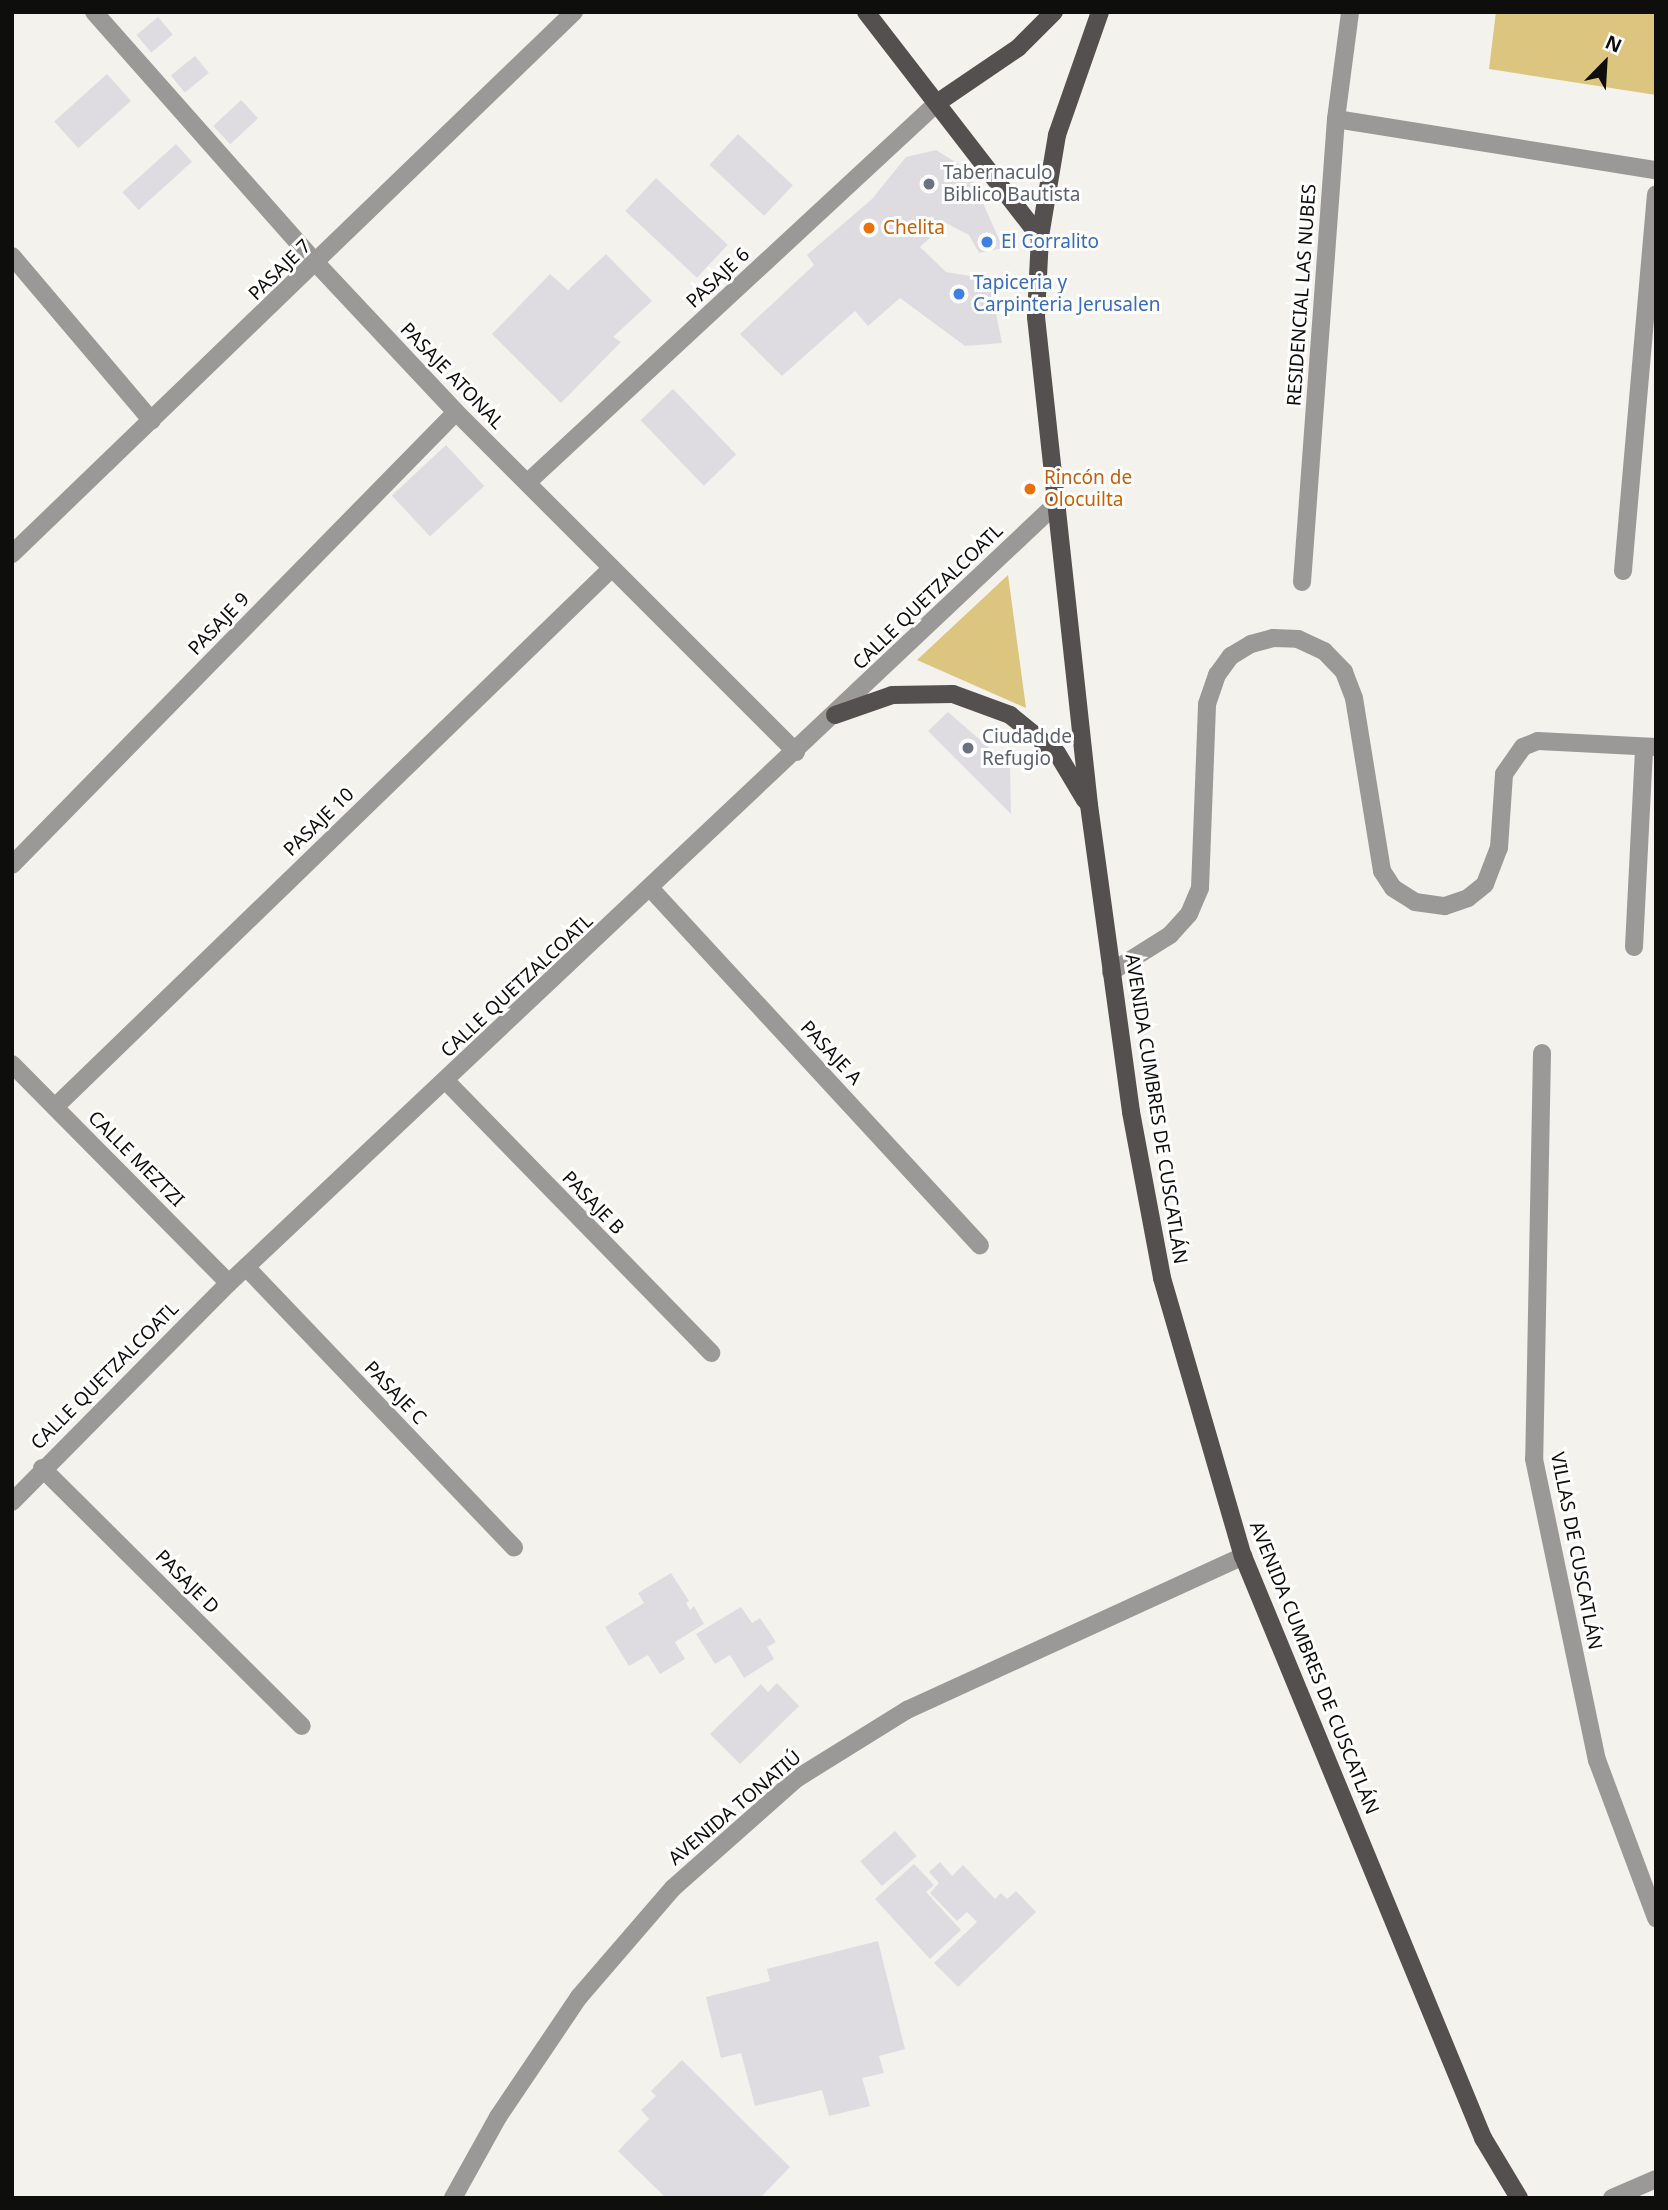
<!DOCTYPE html>
<html>
<head>
<meta charset="utf-8">
<style>
  body { margin:0 }
  #map { position:relative; width:1668px; height:2210px; overflow:hidden; background:#f4f2ec; font-family:"Noto Sans",sans-serif }
  div>[style] { position:absolute }
  [style*='--x'] { left:calc(var(--x)*1px); top:calc(var(--y)*1px); width:calc(var(--w)*1px); rotate:calc(var(--a)*1deg) }
  .green>* { inset:0; background:#dcc57e }
  .building>* { inset:0; background:#dedce1; transform-origin:0 0 }
  .minor>* { height:18px; margin:-9px; padding:0 9px; transform-origin:9px; border-radius:9px; background:#9b9898 }
  .major>* { height:18px; margin:-9px; padding:0 9px; transform-origin:9px; border-radius:9px; background:#54504f }
  .dots>* { width:19px; height:19px; translate:-50% -50%; box-sizing:border-box; border:4px solid #fff; border-radius:50% }
  span { translate:-50% -50%; white-space:nowrap; text-align:center; line-height:1.15; -webkit-text-stroke:6px #fff; paint-order:stroke }
  .worship-label { font-size:19px; color:#5b616d }
  .left { translate:0 -50%; text-align:left }
  .food-label { font-size:19px; color:#c56008 }
  .shop-label { font-size:19px; color:#366cbe }
  .street-label { font-size:19px; color:#0e0e0c }
  .frame { position:absolute; inset:0; border:14px solid #0e0e0c; pointer-events:none }
  .north { position:absolute; left:1570px; top:28px; width:70px; height:70px; -webkit-text-stroke:5px #fff; paint-order:stroke; rotate:24deg; font-size:19px; font-weight:700; line-height:28px; text-align:center; color:#0e0e0c }
  .north::after { content:''; display:block; margin:auto; width:24px; height:32px; background:#0e0e0c; clip-path:polygon(50% 0,100% 100%,50% 72%,0 100%) }
</style>
</head>
<body>
<div id="map">
  <div class="green">
    <div style="clip-path:polygon(1496px 12px,1656px 12px,1656px 95px,1489px 69px)"></div>
    <div style="clip-path:polygon(1008px 575px,1026px 708px,917px 660px)"></div>
  </div>
  <div class="building">
    <div style="left:158px;top:17px;width:23px;height:28px;rotate:50deg"></div>
    <div style="left:195px;top:56px;width:22px;height:31px;rotate:51deg"></div>
    <div style="left:107px;top:74px;width:36px;height:71px;rotate:48deg"></div>
    <div style="left:241px;top:100px;width:25px;height:38px;rotate:47deg"></div>
    <div style="left:738px;top:134px;width:75px;height:42px;rotate:43deg"></div>
    <div style="left:176px;top:144px;width:24px;height:72px;rotate:48deg"></div>
    <div style="clip-path:polygon(936px 150px,968px 170px,1003px 248px,979px 253px,969px 235px,946px 223px,920px 247px,946px 272px,989px 279px,1002px 343px,965px 346px,900px 298px,868px 326px,855px 311px,782px 376px,740px 334px,814px 265px,807px 255px,872px 199px,906px 157px)"></div>
    <div style="left:656px;top:178px;width:98px;height:45px;rotate:43deg"></div>
    <div style="clip-path:polygon(606px 254px,652px 301px,613px 337px,621px 342px,561px 403px,492px 334px,550px 274px,568px 290px)"></div>
    <div style="left:673px;top:389px;width:91px;height:45px;rotate:46deg"></div>
    <div style="left:446px;top:445px;width:56px;height:74px;rotate:47deg"></div>
    <div style="clip-path:polygon(948px 712px,1010px 766px,1011px 814px,928px 731px)"></div>
    <div style="clip-path:polygon(671px 1573px,689px 1601px,686px 1603px,690px 1610px,694px 1606px,704px 1624px,675px 1642px,685px 1659px,660px 1674px,648px 1655px,629px 1666px,605px 1627px,644px 1603px,638px 1593px)"></div>
    <div style="clip-path:polygon(741px 1607px,752px 1623px,760px 1618px,776px 1642px,767px 1647px,774px 1659px,744px 1678px,730px 1655px,715px 1664px,696px 1634px)"></div>
    <div style="clip-path:polygon(777px 1683px,799px 1706px,740px 1764px,710px 1734px,761px 1684px,768px 1692px)"></div>
    <div style="left:895px;top:1831px;width:33px;height:46px;rotate:49deg"></div>
    <div style="clip-path:polygon(940px 1862px,952px 1876px,963px 1865px,995px 1899px,1001px 1893px,1007px 1899px,1016px 1891px,1036px 1912px,958px 1987px,934px 1963px,977px 1922px,967px 1912px,957px 1921px,930px 1893px,939px 1883px,929px 1872px)"></div>
    <div style="clip-path:polygon(914px 1864px,934px 1885px,926px 1892px,961px 1930px,930px 1959px,875px 1899px)"></div>
    <div style="clip-path:polygon(878px 1941px,905px 2049px,879px 2056px,884px 2073px,862px 2078px,870px 2106px,829px 2116px,822px 2090px,755px 2106px,741px 2053px,721px 2058px,706px 1997px,770px 1981px,767px 1969px)"></div>
    <div style="clip-path:polygon(682px 2060px,790px 2167px,760px 2198px,666px 2198px,618px 2151px,649px 2119px,641px 2110px,656px 2096px,651px 2091px)"></div>
  </div>
  <div class="minor">
    <div style="--x:94;--y:12;--w:337;--a:48.5"></div>
    <div style="--x:317;--y:264;--w:203;--a:46.8"></div>
    <div style="--x:456;--y:412;--w:481;--a:45"></div>
    <div style="--x:1336;--y:119;--w:324;--a:9.1"></div>
    <div style="--x:12;--y:256;--w:216;--a:49.7"></div>
    <div style="--x:528;--y:482;--w:558;--a:-42.82"></div>
    <div style="--x:12;--y:554;--w:781;--a:-43.96"></div>
    <div style="--x:1623;--y:571;--w:378;--a:-85"></div>
    <div style="--x:1302;--y:582;--w:464;--a:-85.8"></div>
    <div style="--x:1336;--y:119;--w:108;--a:-82.5"></div>
    <div style="--x:12;--y:865;--w:634;--a:-45.57"></div>
    <div style="--x:651;--y:889;--w:485;--a:47.3"></div>
    <div style="--x:1634;--y:947;--w:200;--a:-87.1"></div>
    <div style="--x:1111;--y:972;--w:70;--a:-32.1"></div>
    <div style="--x:1170;--y:935;--w:28;--a:-48"></div>
    <div style="--x:1189;--y:914;--w:28;--a:-67"></div>
    <div style="--x:1200;--y:888;--w:184;--a:-87.8"></div>
    <div style="--x:1207;--y:704;--w:31;--a:-71"></div>
    <div style="--x:1217;--y:675;--w:24;--a:-54"></div>
    <div style="--x:1231;--y:656;--w:23;--a:-31"></div>
    <div style="--x:1251;--y:644;--w:23;--a:-15"></div>
    <div style="--x:1273;--y:638;--w:25;--a:2"></div>
    <div style="--x:1298;--y:639;--w:29;--a:25"></div>
    <div style="--x:1324;--y:651;--w:29;--a:46"></div>
    <div style="--x:1344;--y:672;--w:28;--a:69"></div>
    <div style="--x:1354;--y:698;--w:175;--a:80.8"></div>
    <div style="--x:1382;--y:871;--w:20;--a:57"></div>
    <div style="--x:1393;--y:888;--w:26;--a:32"></div>
    <div style="--x:1415;--y:902;--w:30;--a:8"></div>
    <div style="--x:1445;--y:906;--w:24;--a:-19"></div>
    <div style="--x:1468;--y:898;--w:22;--a:-39"></div>
    <div style="--x:1485;--y:884;--w:39;--a:-69"></div>
    <div style="--x:1499;--y:848;--w:74;--a:-86.1"></div>
    <div style="--x:1504;--y:774;--w:33;--a:-55"></div>
    <div style="--x:1523;--y:747;--w:16;--a:-22"></div>
    <div style="--x:1538;--y:741;--w:118;--a:2.9"></div>
    <div style="--x:1542;--y:1053;--w:406;--a:91.1"></div>
    <div style="--x:1534;--y:1459;--w:308;--a:78.2"></div>
    <div style="--x:1597;--y:1760;--w:169;--a:69.5"></div>
    <div style="--x:12;--y:1064;--w:308;--a:45.3"></div>
    <div style="--x:446;--y:1081;--w:380;--a:45.7"></div>
    <div style="--x:55;--y:1107;--w:775;--a:-44.06"></div>
    <div style="--x:246;--y:1267;--w:388;--a:46.3"></div>
    <div style="--x:42;--y:1468;--w:366;--a:44.8"></div>
    <div style="--x:12;--y:1502;--w:308;--a:-45.3"></div>
    <div style="--x:229;--y:1283;--w:1135;--a:-43.29"></div>
    <div style="--x:453;--y:2198;--w:93;--a:-60.9"></div>
    <div style="--x:498;--y:2117;--w:145;--a:-56"></div>
    <div style="--x:579;--y:1997;--w:144;--a:-49.2"></div>
    <div style="--x:673;--y:1888;--w:164;--a:-41.5"></div>
    <div style="--x:796;--y:1779;--w:131;--a:-31.9"></div>
    <div style="--x:907;--y:1710;--w:370;--a:-24.6"></div>
    <div style="--x:1612;--y:2198;--w:48;--a:-23.4"></div>
  </div>
  <div class="major">
    <div style="--x:866;--y:12;--w:284;--a:52.3"></div>
    <div style="--x:1100;--y:12;--w:130;--a:109.3"></div>
    <div style="--x:1057;--y:135;--w:103;--a:99.5"></div>
    <div style="--x:1040;--y:237;--w:80;--a:92.9"></div>
    <div style="--x:1036;--y:317;--w:491;--a:83.8"></div>
    <div style="--x:1089;--y:805;--w:310;--a:82.2"></div>
    <div style="--x:1131;--y:1112;--w:169;--a:79.4"></div>
    <div style="--x:1162;--y:1278;--w:290;--a:73.8"></div>
    <div style="--x:1243;--y:1556;--w:630;--a:67.59"></div>
    <div style="--x:1483;--y:2138;--w:70;--a:59"></div>
    <div style="--x:937;--y:103;--w:98;--a:-34.2"></div>
    <div style="--x:1018;--y:48;--w:51;--a:-45"></div>
    <div style="--x:835;--y:715;--w:60;--a:-19.3"></div>
    <div style="--x:892;--y:695;--w:61;--a:-0.9"></div>
    <div style="--x:953;--y:694;--w:61;--a:20.2"></div>
    <div style="--x:1010;--y:715;--w:60;--a:39"></div>
    <div style="--x:1057;--y:753;--w:55;--a:59.2"></div>
  </div>
  <div class="dots">
    <div style="left:929px;top:184px;background:#6b7280"></div>
    <div style="left:869px;top:228px;background:#e8710a"></div>
    <div style="left:987px;top:242px;background:#3f7fe0"></div>
    <div style="left:959px;top:294px;background:#3f7fe0"></div>
    <div style="left:1030px;top:489px;background:#e8710a"></div>
    <div style="left:968px;top:748px;background:#6b7280"></div>
  </div>
  <div class="worship-label">
    <span class="left" style="left:943px;top:184px">Tabernaculo<br>Biblico Bautista</span>
    <span class="left" style="left:982px;top:748px">Ciudad de<br>Refugio</span>
  </div>
  <div class="food-label">
    <span class="left" style="left:883px;top:228px">Chelita</span>
    <span class="left" style="left:1044px;top:489px">Rincón de<br>Olocuilta</span>
  </div>
  <div class="shop-label">
    <span class="left" style="left:1001px;top:242px">El Corralito</span>
    <span class="left" style="left:973px;top:294px">Tapiceria y<br>Carpinteria Jerusalen</span>
  </div>
  <div class="street-label">
    <span style="left:280px;top:270px;rotate:-44deg">PASAJE 7</span>
    <span style="left:718px;top:278px;rotate:-43deg">PASAJE 6</span>
    <span style="left:1302px;top:295px;rotate:-86deg">RESIDENCIAL LAS NUBES</span>
    <span style="left:452px;top:376px;rotate:46deg">PASAJE ATONAL</span>
    <span style="left:928px;top:597px;rotate:-44deg">CALLE QUETZALCOATL</span>
    <span style="left:219px;top:624px;rotate:-46deg">PASAJE 9</span>
    <span style="left:319px;top:822px;rotate:-44deg">PASAJE 10</span>
    <span style="left:517px;top:986px;rotate:-43deg">CALLE QUETZALCOATL</span>
    <span style="left:831px;top:1053px;rotate:47deg">PASAJE A</span>
    <span style="left:1156px;top:1109px;rotate:81deg">AVENIDA CUMBRES DE CUSCATLÁN</span>
    <span style="left:136px;top:1159px;rotate:45deg">CALLE MEZTZI</span>
    <span style="left:593px;top:1203px;rotate:46deg">PASAJE B</span>
    <span style="left:105px;top:1376px;rotate:-45deg">CALLE QUETZALCOATL</span>
    <span style="left:395px;top:1393px;rotate:46deg">PASAJE C</span>
    <span style="left:1576px;top:1551px;rotate:79deg">VILLAS DE CUSCATLÁN</span>
    <span style="left:187px;top:1582px;rotate:45deg">PASAJE D</span>
    <span style="left:1314px;top:1668px;rotate:68deg">AVENIDA CUMBRES DE CUSCATLÁN</span>
    <span style="left:735px;top:1808px;rotate:-40deg">AVENIDA TONATIÚ</span>
  </div>
  <div class="frame"></div>
  <div class="north">N</div>
</div>
</body>
</html>
